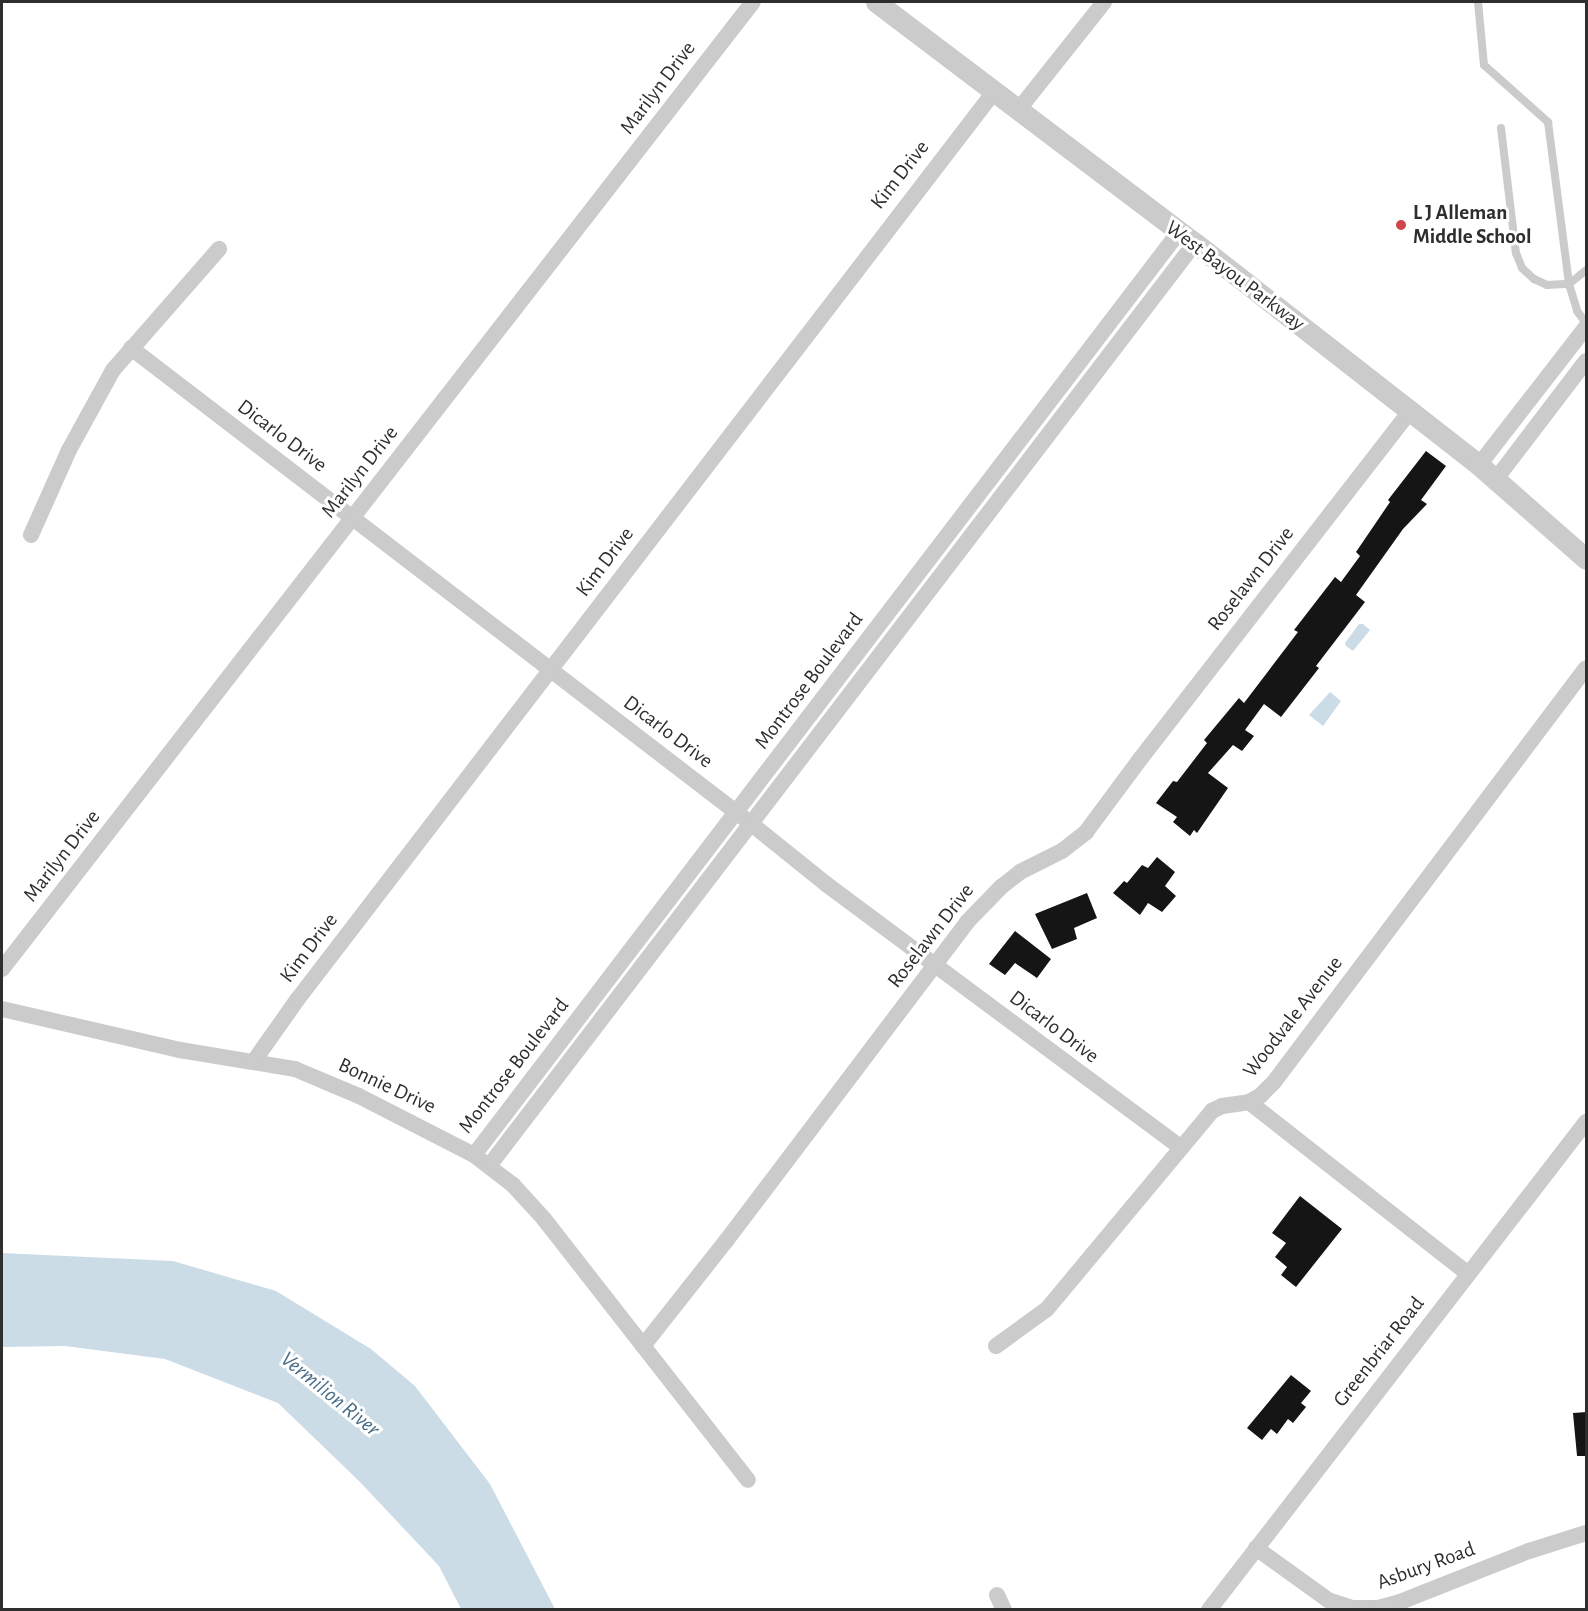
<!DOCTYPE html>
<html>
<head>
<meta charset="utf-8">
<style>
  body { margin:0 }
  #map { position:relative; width:1588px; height:1611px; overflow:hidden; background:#fff; font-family:"Alegreya Sans",sans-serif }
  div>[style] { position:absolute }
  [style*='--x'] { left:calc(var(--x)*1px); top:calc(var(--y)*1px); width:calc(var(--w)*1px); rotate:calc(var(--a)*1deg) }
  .water>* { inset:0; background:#ccdce7 }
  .building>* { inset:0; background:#151515 }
  .service>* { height:8px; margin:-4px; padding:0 4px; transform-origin:4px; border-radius:4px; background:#cbcbcb }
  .minor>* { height:16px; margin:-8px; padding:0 8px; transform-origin:8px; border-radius:8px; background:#cbcbcb }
  .tertiary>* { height:21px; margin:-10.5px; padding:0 10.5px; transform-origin:10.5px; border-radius:10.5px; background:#cbcbcb }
  .dots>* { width:16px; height:16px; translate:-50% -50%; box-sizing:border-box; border:3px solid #fff; border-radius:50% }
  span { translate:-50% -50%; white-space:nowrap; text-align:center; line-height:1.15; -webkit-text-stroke:6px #fff; paint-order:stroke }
  .street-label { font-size:21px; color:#2e2e2e }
  .poi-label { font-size:21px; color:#2e2e2e; font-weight:700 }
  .left { translate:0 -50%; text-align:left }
  .water-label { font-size:22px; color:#466b87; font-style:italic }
  .frame { position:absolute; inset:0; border:3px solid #2e2e2e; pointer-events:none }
</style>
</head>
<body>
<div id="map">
  <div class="water">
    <div style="clip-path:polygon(1359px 624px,1363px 624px,1370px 630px,1353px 651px,1346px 646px,1345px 643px)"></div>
    <div style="clip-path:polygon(1330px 692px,1341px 701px,1323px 726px,1309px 715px)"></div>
    <div style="clip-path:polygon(2px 1253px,173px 1261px,276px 1291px,371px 1349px,415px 1386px,490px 1484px,555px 1609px,461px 1609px,439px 1566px,359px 1481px,278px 1403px,165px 1359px,65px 1346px,2px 1347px)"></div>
  </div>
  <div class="building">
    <div style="clip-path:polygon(1426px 451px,1446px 466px,1421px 500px,1427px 504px,1403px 529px,1356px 595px,1365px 602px,1316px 666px,1319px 668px,1281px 717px,1264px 704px,1245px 730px,1254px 736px,1242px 751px,1233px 745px,1208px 773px,1228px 788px,1197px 833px,1194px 830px,1190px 836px,1173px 822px,1177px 817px,1156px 803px,1173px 781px,1177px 782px,1207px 743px,1204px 740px,1239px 698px,1244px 703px,1298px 632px,1294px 630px,1335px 577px,1341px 582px,1360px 556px,1356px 552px,1390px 502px,1388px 500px)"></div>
    <div style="clip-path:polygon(1157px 857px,1175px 872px,1165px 886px,1176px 896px,1162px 912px,1148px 903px,1140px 915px,1113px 893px,1124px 881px,1127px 883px,1142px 865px,1148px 868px)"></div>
    <div style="clip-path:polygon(1087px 893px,1097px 918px,1074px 928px,1077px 939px,1052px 949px,1035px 914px)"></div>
    <div style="clip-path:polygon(1015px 931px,1051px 959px,1037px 978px,1015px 963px,1005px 975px,989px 964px)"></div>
    <div style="clip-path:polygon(1300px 1196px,1342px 1229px,1296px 1287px,1281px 1275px,1287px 1267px,1275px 1257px,1286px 1243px,1272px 1233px)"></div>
    <div style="clip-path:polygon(1291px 1375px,1311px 1391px,1301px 1403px,1306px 1407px,1293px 1423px,1288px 1419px,1277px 1434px,1271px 1429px,1262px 1440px,1247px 1428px)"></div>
    <div style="clip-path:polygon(1587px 1412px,1587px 1456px,1577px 1456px,1573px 1413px)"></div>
  </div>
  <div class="service">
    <div style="--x:1478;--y:2;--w:63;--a:84.6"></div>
    <div style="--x:1484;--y:65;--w:86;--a:41.7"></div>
    <div style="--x:1548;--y:122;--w:163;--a:82.6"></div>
    <div style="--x:1569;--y:284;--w:28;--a:73"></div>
    <div style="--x:1577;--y:311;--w:15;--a:53"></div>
    <div style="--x:1501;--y:128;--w:126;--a:83.2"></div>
    <div style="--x:1516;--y:253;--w:16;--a:68"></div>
    <div style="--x:1522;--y:268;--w:16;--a:43"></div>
    <div style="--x:1534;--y:279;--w:14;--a:25"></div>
    <div style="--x:1547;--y:285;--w:22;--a:-3"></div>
    <div style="--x:1569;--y:284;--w:22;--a:-39"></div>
  </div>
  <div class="minor">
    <div style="--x:1019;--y:109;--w:137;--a:-51.5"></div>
    <div style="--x:131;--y:348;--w:779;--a:37.49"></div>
    <div style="--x:749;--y:822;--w:99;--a:38.8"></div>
    <div style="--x:826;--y:884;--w:442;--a:36.6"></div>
    <div style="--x:1479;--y:465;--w:175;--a:-52.2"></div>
    <div style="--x:1496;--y:479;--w:148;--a:-52.7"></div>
    <div style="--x:31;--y:535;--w:93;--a:-65.9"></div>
    <div style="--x:69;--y:450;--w:91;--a:-61.2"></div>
    <div style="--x:113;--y:370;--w:161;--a:-48.8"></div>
    <div style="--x:2;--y:969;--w:1224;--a:-52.17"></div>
    <div style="--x:2;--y:1009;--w:183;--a:13"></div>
    <div style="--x:180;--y:1050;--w:117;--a:9.4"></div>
    <div style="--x:295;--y:1069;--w:69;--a:22.9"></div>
    <div style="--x:359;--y:1096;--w:129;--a:27.2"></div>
    <div style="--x:474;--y:1155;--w:49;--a:37.6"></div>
    <div style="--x:513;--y:1185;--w:46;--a:47.6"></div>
    <div style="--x:544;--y:1219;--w:331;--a:52"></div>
    <div style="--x:254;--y:1061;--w:75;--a:-54.8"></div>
    <div style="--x:297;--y:1000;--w:1145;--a:-52.49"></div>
    <div style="--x:1249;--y:1102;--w:278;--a:38.1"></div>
    <div style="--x:474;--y:1155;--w:1161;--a:-52.63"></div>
    <div style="--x:489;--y:1166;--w:1162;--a:-52.59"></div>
    <div style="--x:643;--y:1346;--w:134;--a:-51.7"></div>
    <div style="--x:726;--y:1241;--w:400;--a:-52.9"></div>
    <div style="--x:967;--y:922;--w:49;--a:-45.8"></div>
    <div style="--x:1001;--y:887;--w:24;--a:-38"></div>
    <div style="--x:1020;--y:872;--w:47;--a:-26.6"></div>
    <div style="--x:1062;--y:851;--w:31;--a:-38"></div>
    <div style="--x:1086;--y:832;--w:92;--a:-53.4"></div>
    <div style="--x:1141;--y:758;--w:439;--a:-52.2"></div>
    <div style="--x:996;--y:1346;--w:63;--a:-36"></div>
    <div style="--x:1047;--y:1309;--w:258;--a:-50.2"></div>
    <div style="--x:1212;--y:1111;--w:11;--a:-27"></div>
    <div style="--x:1222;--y:1106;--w:27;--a:-8"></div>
    <div style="--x:1249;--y:1102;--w:13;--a:-29"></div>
    <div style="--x:1260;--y:1096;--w:20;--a:-45"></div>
    <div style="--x:1274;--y:1082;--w:518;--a:-53"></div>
    <div style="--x:1256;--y:1548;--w:89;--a:35.8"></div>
    <div style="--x:1328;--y:1600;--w:26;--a:18"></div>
    <div style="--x:1353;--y:1608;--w:25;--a:0"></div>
    <div style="--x:1378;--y:1608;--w:23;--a:-15"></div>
    <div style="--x:1400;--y:1602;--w:139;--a:-21.6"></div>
    <div style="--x:1529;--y:1551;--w:60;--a:-17.5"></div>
    <div style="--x:997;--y:1595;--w:17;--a:65"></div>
    <div style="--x:1209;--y:1610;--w:617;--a:-52.31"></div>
  </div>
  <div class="tertiary">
    <div style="--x:876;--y:2;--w:400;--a:37.1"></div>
    <div style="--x:1195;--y:243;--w:360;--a:38"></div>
    <div style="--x:1479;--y:465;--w:142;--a:41.3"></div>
  </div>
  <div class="dots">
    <div style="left:1401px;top:225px;background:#d0454a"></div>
  </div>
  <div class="street-label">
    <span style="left:658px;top:88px;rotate:-53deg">Marilyn Drive</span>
    <span style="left:900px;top:175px;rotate:-52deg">Kim Drive</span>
    <span style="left:1235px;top:276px;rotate:37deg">West Bayou Parkway</span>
    <span style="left:282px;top:436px;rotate:37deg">Dicarlo Drive</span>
    <span style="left:360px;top:472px;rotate:-52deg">Marilyn Drive</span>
    <span style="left:605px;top:562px;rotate:-53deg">Kim Drive</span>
    <span style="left:1251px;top:579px;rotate:-52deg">Roselawn Drive</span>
    <span style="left:809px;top:681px;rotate:-53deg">Montrose Boulevard</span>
    <span style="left:668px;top:732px;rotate:37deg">Dicarlo Drive</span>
    <span style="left:62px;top:856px;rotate:-52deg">Marilyn Drive</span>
    <span style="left:931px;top:936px;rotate:-52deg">Roselawn Drive</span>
    <span style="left:309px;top:948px;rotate:-53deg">Kim Drive</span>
    <span style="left:1293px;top:1017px;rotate:-52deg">Woodvale Avenue</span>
    <span style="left:1054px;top:1027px;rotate:37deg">Dicarlo Drive</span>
    <span style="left:514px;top:1066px;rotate:-52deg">Montrose Boulevard</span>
    <span style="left:387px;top:1086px;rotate:25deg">Bonnie Drive</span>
    <span style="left:1379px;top:1352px;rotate:-52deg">Greenbriar Road</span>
    <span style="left:1426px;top:1566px;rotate:-20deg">Asbury Road</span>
  </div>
  <div class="poi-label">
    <span class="left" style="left:1413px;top:225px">L J Alleman<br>Middle School</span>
  </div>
  <div class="water-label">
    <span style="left:330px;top:1394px;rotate:39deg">Vermilion River</span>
  </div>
  <div class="frame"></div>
</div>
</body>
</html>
